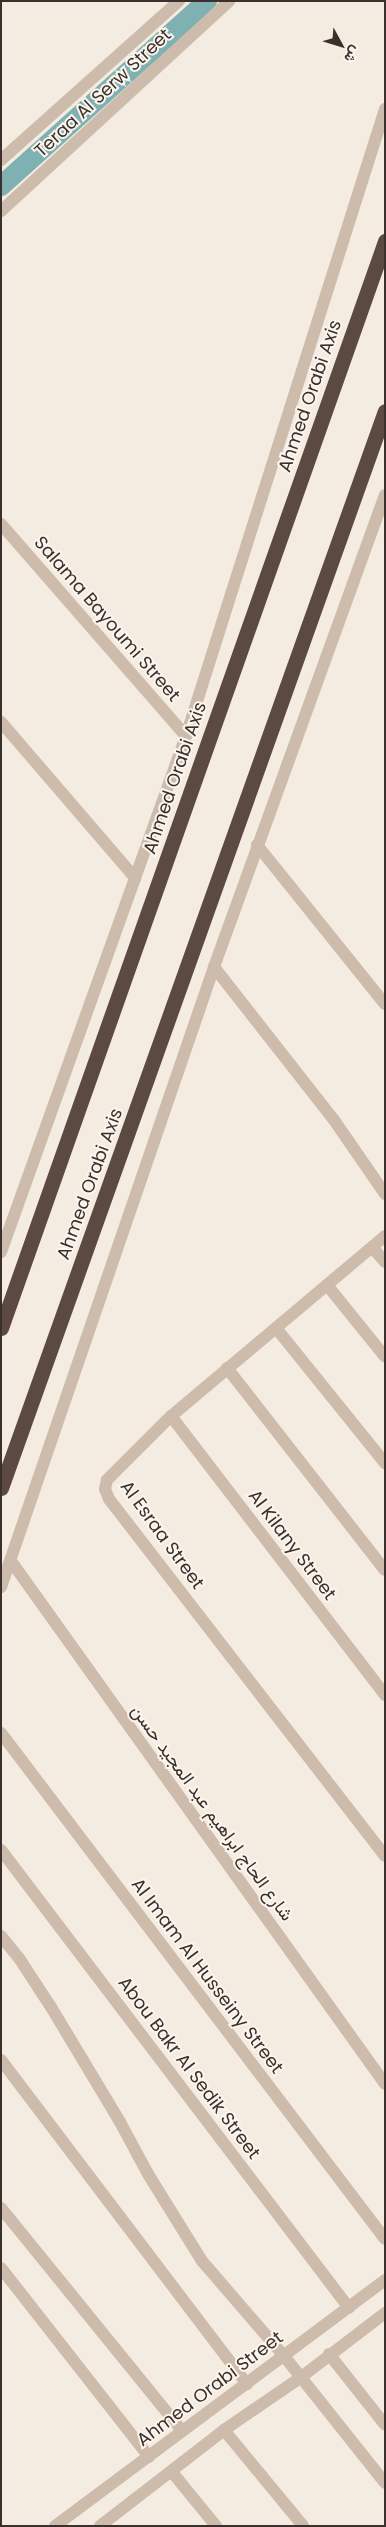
<!DOCTYPE html>
<html>
<head>
<meta charset="utf-8">
<style>
  body { margin:0 }
  #map { position:relative; width:386px; height:2527px; overflow:hidden; background:#f4ebe1; font-family:Poppins,Vazirmatn,sans-serif }
  div>[style] { position:absolute }
  [style*='--x'] { left:calc(var(--x)*1px); top:calc(var(--y)*1px); width:calc(var(--w)*1px); rotate:calc(var(--a)*1deg) }
  .canal>* { height:20px; margin:-10px; padding:0 10px; transform-origin:10px; border-radius:10px; background:#7fb0b2 }
  .minor>* { height:12px; margin:-6px; padding:0 6px; transform-origin:6px; border-radius:6px; background:#cdbbac }
  .tertiary>* { height:12px; margin:-6px; padding:0 6px; transform-origin:6px; border-radius:6px; background:#cdbbac }
  .motorway>* { height:15px; margin:-7.5px; padding:0 7.5px; transform-origin:7.5px; border-radius:7.5px; background:#5c4a42 }
  span { translate:-50% -50%; white-space:nowrap; text-align:center; line-height:1.15; -webkit-text-stroke:4px #fbf5ee; paint-order:stroke }
  .street-label { font-size:18px; color:#3b302b }
  .frame { position:absolute; inset:0; border:2px solid #3b302b; pointer-events:none }
  .north { position:absolute; left:316px; top:20px; width:50px; height:50px; -webkit-text-stroke:4px #fbf5ee; paint-order:stroke; rotate:129deg; font-size:14px; font-weight:700; line-height:20px; text-align:center; color:#3b302b }
  .north::after { content:''; display:block; margin:auto; width:18px; height:22px; background:#3b302b; clip-path:polygon(50% 0,100% 100%,50% 72%,0 100%) }
</style>
</head>
<body>
<div id="map">
  <div class="canal">
    <div style="--x:1;--y:186;--w:277;--a:-41.9"></div>
  </div>
  <div class="minor">
    <div style="--x:1;--y:160;--w:239;--a:-41.8"></div>
    <div style="--x:1;--y:722;--w:206;--a:49.3"></div>
    <div style="--x:214;--y:967;--w:194;--a:51.9"></div>
    <div style="--x:334;--y:1120;--w:90;--a:55.4"></div>
    <div style="--x:385;--y:1236;--w:280;--a:139.9"></div>
    <div style="--x:171;--y:1416;--w:91;--a:135"></div>
    <div style="--x:107;--y:1480;--w:9;--a:103"></div>
    <div style="--x:105;--y:1489;--w:11;--a:68"></div>
    <div style="--x:109;--y:1499;--w:451;--a:52.3"></div>
    <div style="--x:372;--y:1247;--w:20;--a:49"></div>
    <div style="--x:327;--y:1285;--w:92;--a:51.1"></div>
    <div style="--x:276;--y:1328;--w:174;--a:51.1"></div>
    <div style="--x:227;--y:1368;--w:256;--a:52"></div>
    <div style="--x:171;--y:1416;--w:352;--a:52.5"></div>
    <div style="--x:11;--y:1561;--w:643;--a:54.43"></div>
    <div style="--x:1;--y:1733;--w:635;--a:52.81"></div>
    <div style="--x:1;--y:1850;--w:575;--a:52.77"></div>
    <div style="--x:1;--y:1936;--w:28;--a:51"></div>
    <div style="--x:19;--y:1958;--w:59;--a:56.9"></div>
    <div style="--x:51;--y:2007;--w:134;--a:59"></div>
    <div style="--x:120;--y:2122;--w:59;--a:61.7"></div>
    <div style="--x:148;--y:2174;--w:102;--a:58.2"></div>
    <div style="--x:202;--y:2261;--w:125;--a:49.2"></div>
    <div style="--x:284;--y:2356;--w:162;--a:51.5"></div>
    <div style="--x:1;--y:2060;--w:407;--a:52.8"></div>
    <div style="--x:1;--y:2208;--w:287;--a:50.9"></div>
    <div style="--x:1;--y:2268;--w:240;--a:51.9"></div>
    <div style="--x:329;--y:2354;--w:90;--a:51.7"></div>
    <div style="--x:224;--y:2430;--w:124;--a:50.5"></div>
    <div style="--x:172;--y:2472;--w:70;--a:50.8"></div>
  </div>
  <div class="tertiary">
    <div style="--x:1;--y:211;--w:310;--a:-42.6"></div>
    <div style="--x:1;--y:524;--w:281;--a:48.9"></div>
    <div style="--x:257;--y:845;--w:204;--a:51.2"></div>
    <div style="--x:1;--y:1252;--w:548;--a:-70.28"></div>
    <div style="--x:186;--y:736;--w:658;--a:-72.39"></div>
    <div style="--x:1;--y:1587;--w:656;--a:-71.04"></div>
    <div style="--x:214;--y:967;--w:502;--a:-70.09"></div>
    <div style="--x:55;--y:2526;--w:412;--a:-36.7"></div>
    <div style="--x:100;--y:2526;--w:157;--a:-37.7"></div>
    <div style="--x:224;--y:2430;--w:92;--a:-34.4"></div>
    <div style="--x:300;--y:2378;--w:107;--a:-37.4"></div>
  </div>
  <div class="motorway">
    <div style="--x:1;--y:1328;--w:1153;--a:-70.54"></div>
    <div style="--x:1;--y:1488;--w:1143;--a:-70.38"></div>
  </div>
  <div class="street-label">
    <span style="left:103px;top:93px;rotate:-43deg">Teraa Al Serw Street</span>
    <span style="left:310px;top:396px;rotate:-71deg">Ahmed Orabi Axis</span>
    <span style="left:107px;top:619px;rotate:49deg">Salama Bayoumi Street</span>
    <span style="left:175px;top:778px;rotate:-71deg">Ahmed Orabi Axis</span>
    <span style="left:90px;top:1184px;rotate:-70deg">Ahmed Orabi Axis</span>
    <span style="left:162px;top:1535px;rotate:54deg">Al Esraa Street</span>
    <span style="left:292px;top:1545px;rotate:53deg">Al Kilany Street</span>
    <span style="left:212px;top:1813px;rotate:54deg">شارع الحاج ابراهيم عبد المجيد حسن</span>
    <span style="left:207px;top:1976px;rotate:53deg">Al Imam Al Husseiny Street</span>
    <span style="left:189px;top:2068px;rotate:53deg">Abou Bakr Al Sedik Street</span>
    <span style="left:210px;top:2389px;rotate:-37deg">Ahmed Orabi Street</span>
  </div>
  <div class="frame"></div>
  <div class="north">ش</div>
</div>
</body>
</html>
